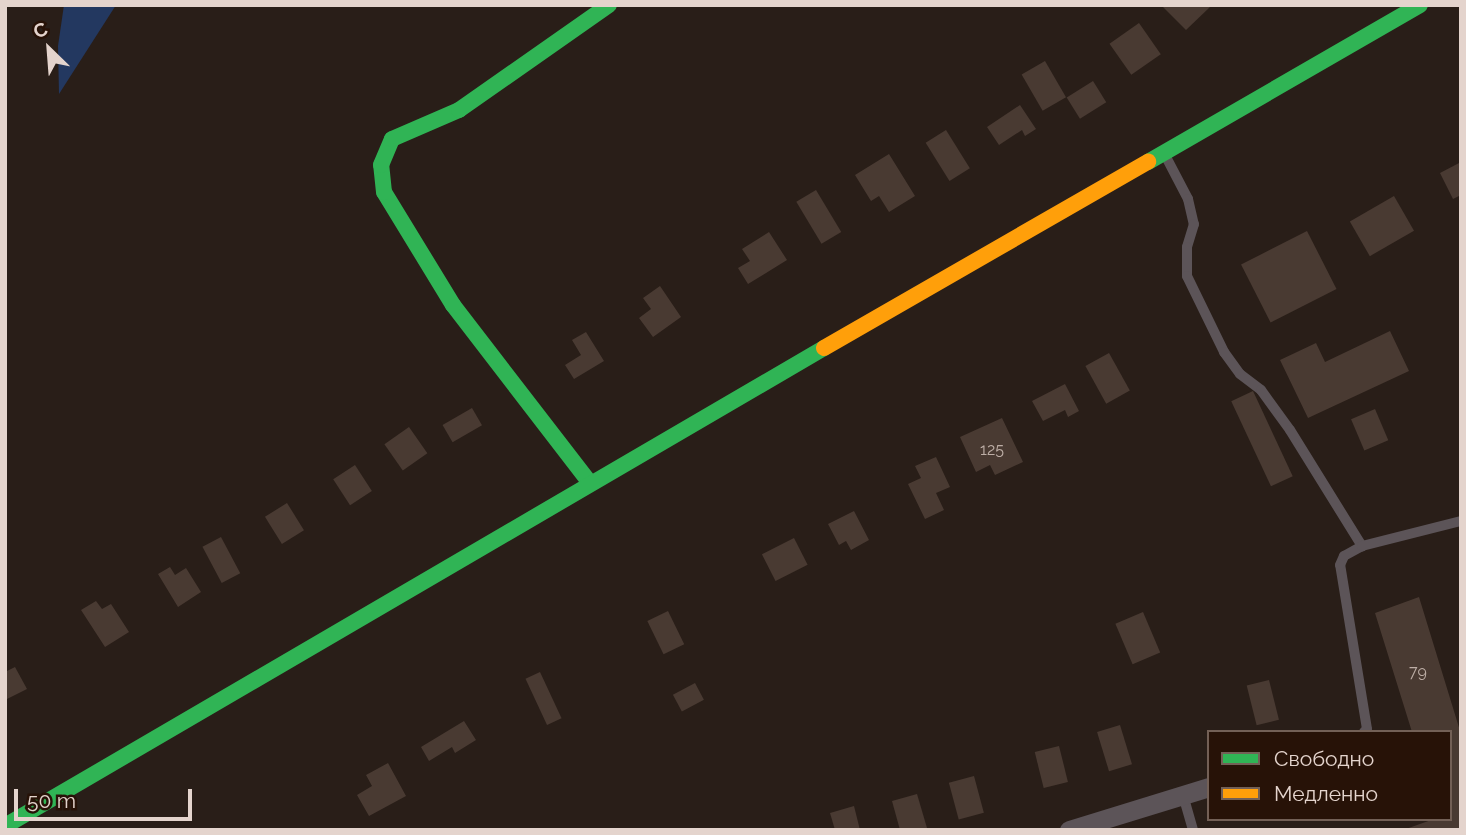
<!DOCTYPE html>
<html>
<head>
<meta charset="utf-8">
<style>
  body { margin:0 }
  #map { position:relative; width:1466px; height:835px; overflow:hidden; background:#291e18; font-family:Raleway,sans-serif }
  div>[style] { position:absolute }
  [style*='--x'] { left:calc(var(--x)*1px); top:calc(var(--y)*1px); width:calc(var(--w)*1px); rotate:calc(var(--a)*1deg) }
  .water>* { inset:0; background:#233860 }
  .building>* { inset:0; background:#493a32; transform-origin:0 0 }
  .lane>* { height:10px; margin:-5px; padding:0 5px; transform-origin:5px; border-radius:5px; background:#5c5458 }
  .street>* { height:19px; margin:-9.5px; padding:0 9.5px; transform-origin:9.5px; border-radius:9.5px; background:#5c5458 }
  .fast>* { height:16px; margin:-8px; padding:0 8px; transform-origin:8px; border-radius:8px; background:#30b455 }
  .slow>* { height:16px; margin:-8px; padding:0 8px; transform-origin:8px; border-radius:8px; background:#ff9f0a }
  span { translate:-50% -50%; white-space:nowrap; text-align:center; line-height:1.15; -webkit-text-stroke:7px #271207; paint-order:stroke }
  .number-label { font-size:16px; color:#bdaea6 }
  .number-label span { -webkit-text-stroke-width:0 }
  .frame { position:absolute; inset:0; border:7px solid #e4d4cd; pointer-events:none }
  .legend { position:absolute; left:1207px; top:730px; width:245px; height:91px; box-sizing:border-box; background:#271207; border:2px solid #736056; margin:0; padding:9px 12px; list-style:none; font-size:21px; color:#e4d4cd }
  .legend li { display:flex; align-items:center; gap:14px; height:35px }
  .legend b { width:35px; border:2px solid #736056 }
  .north { position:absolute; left:14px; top:14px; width:70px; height:70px; -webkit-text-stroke:5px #271207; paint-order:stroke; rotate:335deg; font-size:19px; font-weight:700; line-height:28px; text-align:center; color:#e4d4cd }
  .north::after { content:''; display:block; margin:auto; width:24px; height:32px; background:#e4d4cd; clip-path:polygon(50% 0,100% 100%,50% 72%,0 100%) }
  .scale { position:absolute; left:14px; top:789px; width:178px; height:32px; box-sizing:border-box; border:4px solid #e4d4cd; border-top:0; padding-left:9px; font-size:21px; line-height:24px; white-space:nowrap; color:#e4d4cd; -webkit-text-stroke:5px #271207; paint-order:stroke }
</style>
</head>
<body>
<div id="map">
  <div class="water">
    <div style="clip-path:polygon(64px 5px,116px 5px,59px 94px,58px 46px)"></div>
  </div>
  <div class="building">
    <div style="clip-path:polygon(1161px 5px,1208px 5px,1210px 7px,1186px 30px)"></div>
    <div style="left:1139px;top:23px;width:38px;height:36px;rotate:55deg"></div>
    <div style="left:1045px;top:61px;width:42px;height:27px;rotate:60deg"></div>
    <div style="left:1093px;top:81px;width:25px;height:31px;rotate:58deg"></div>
    <div style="clip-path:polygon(1020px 105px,1036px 129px,1025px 136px,1022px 130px,999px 145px,987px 127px)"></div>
    <div style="left:946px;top:130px;width:45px;height:24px;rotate:58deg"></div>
    <div style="clip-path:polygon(889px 154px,915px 196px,889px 212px,879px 196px,871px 201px,855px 175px)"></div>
    <div style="clip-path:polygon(1461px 162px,1461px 195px,1453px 199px,1440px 173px)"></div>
    <div style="left:816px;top:190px;width:49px;height:23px;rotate:59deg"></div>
    <div style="left:1394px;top:196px;width:40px;height:51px;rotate:60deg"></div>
    <div style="left:1307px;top:231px;width:65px;height:74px;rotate:63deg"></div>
    <div style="clip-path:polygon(769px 232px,787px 260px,748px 284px,738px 268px,750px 261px,742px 249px)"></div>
    <div style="clip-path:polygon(660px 286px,681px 317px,653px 337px,639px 318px,651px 309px,643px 298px)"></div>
    <div style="clip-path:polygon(1390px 331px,1409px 371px,1308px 418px,1280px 360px,1316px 343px,1325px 362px)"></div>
    <div style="clip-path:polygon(586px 332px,604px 361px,574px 379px,565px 365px,581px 355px,572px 340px)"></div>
    <div style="left:1109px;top:353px;width:43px;height:27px;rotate:61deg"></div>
    <div style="clip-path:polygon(1065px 384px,1079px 411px,1068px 417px,1065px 410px,1043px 421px,1032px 401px)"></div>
    <div style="left:1253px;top:391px;width:94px;height:24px;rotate:65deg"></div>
    <div style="left:472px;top:408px;width:20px;height:34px;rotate:60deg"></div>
    <div style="left:1375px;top:409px;width:34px;height:26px;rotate:67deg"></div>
    <div style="clip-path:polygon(1002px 418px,1023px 462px,995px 475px,990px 465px,976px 472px,960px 437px)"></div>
    <div style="left:409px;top:427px;width:32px;height:30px;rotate:55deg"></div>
    <div style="clip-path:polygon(936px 457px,950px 487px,936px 493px,944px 510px,925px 519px,908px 484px,921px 478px,915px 466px)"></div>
    <div style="left:355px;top:465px;width:31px;height:26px;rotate:57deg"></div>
    <div style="left:287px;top:503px;width:32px;height:26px;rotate:58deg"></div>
    <div style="clip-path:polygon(854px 511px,869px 540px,851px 550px,846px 541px,839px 545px,828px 524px)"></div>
    <div style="left:221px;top:537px;width:41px;height:21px;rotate:62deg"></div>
    <div style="left:794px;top:538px;width:30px;height:36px;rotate:63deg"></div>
    <div style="clip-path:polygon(170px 567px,175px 575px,186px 568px,201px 592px,178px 607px,158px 574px)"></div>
    <div style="clip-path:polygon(1419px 597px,1461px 734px,1461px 830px,1403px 830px,1434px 819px,1450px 819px,1450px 732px,1412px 732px,1375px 613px)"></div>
    <div style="clip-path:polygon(96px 601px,102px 609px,111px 604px,129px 632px,105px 647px,81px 610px)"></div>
    <div style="left:668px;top:611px;width:37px;height:23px;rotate:64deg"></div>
    <div style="left:1143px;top:612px;width:44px;height:30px;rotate:67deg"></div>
    <div style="clip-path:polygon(15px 667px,27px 689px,5px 700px,5px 672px)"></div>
    <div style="left:540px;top:672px;width:51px;height:16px;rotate:65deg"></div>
    <div style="left:1269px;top:680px;width:41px;height:23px;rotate:76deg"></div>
    <div style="left:695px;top:683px;width:19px;height:25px;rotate:62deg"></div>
    <div style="clip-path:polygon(464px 721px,476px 740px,455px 753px,452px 747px,429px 761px,421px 747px)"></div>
    <div style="left:1120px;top:725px;width:41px;height:24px;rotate:73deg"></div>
    <div style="left:1059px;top:746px;width:37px;height:25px;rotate:76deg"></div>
    <div style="clip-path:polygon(388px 763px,406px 796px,369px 816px,357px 795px,372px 786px,366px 775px)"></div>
    <div style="left:974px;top:776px;width:38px;height:26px;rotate:75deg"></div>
    <div style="clip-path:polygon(917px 794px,927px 828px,900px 830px,892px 801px)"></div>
    <div style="clip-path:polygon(854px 806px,860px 830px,835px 830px,830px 813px)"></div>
  </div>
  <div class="lane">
    <div style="--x:1164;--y:153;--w:52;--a:62.4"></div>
    <div style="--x:1188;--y:199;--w:26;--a:77"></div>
    <div style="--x:1194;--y:224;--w:24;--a:107"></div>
    <div style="--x:1187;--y:247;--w:29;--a:90"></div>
    <div style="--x:1187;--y:276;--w:85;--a:64"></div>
    <div style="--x:1224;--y:352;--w:27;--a:54"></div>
    <div style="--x:1240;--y:374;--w:26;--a:37"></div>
    <div style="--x:1261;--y:390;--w:49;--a:54.1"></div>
    <div style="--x:1290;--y:430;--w:137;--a:58.2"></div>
    <div style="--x:1364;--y:732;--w:4;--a:-45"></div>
    <div style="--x:1367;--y:729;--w:166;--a:-99.3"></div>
    <div style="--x:1340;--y:565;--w:10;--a:-66"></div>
    <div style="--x:1344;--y:556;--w:21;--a:-29"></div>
    <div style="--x:1362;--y:546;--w:102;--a:-14.2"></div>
    <div style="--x:1183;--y:795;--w:36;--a:74"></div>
  </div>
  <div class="street">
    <div style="--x:1069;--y:830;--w:146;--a:-17.1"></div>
  </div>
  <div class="fast">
    <div style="--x:1148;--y:162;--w:314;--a:-30"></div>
    <div style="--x:590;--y:483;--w:225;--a:-127.6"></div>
    <div style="--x:453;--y:305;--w:132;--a:-121.4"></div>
    <div style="--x:384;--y:192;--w:27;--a:-96"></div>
    <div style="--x:381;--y:165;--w:28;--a:-67"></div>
    <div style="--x:392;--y:139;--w:73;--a:-23.4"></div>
    <div style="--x:459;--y:110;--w:183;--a:-35"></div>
    <div style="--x:5;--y:826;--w:948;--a:-30.27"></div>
  </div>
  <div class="slow">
    <div style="--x:824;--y:348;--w:374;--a:-29.9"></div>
  </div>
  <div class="number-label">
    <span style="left:992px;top:450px">125</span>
    <span style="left:1418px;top:672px">79</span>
  </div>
  <div class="frame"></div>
  <ul class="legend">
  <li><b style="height:9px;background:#30b455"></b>Свободно</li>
  <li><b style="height:9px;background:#ff9f0a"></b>Медленно</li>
  </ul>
  <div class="north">С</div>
  <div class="scale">50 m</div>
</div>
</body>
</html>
